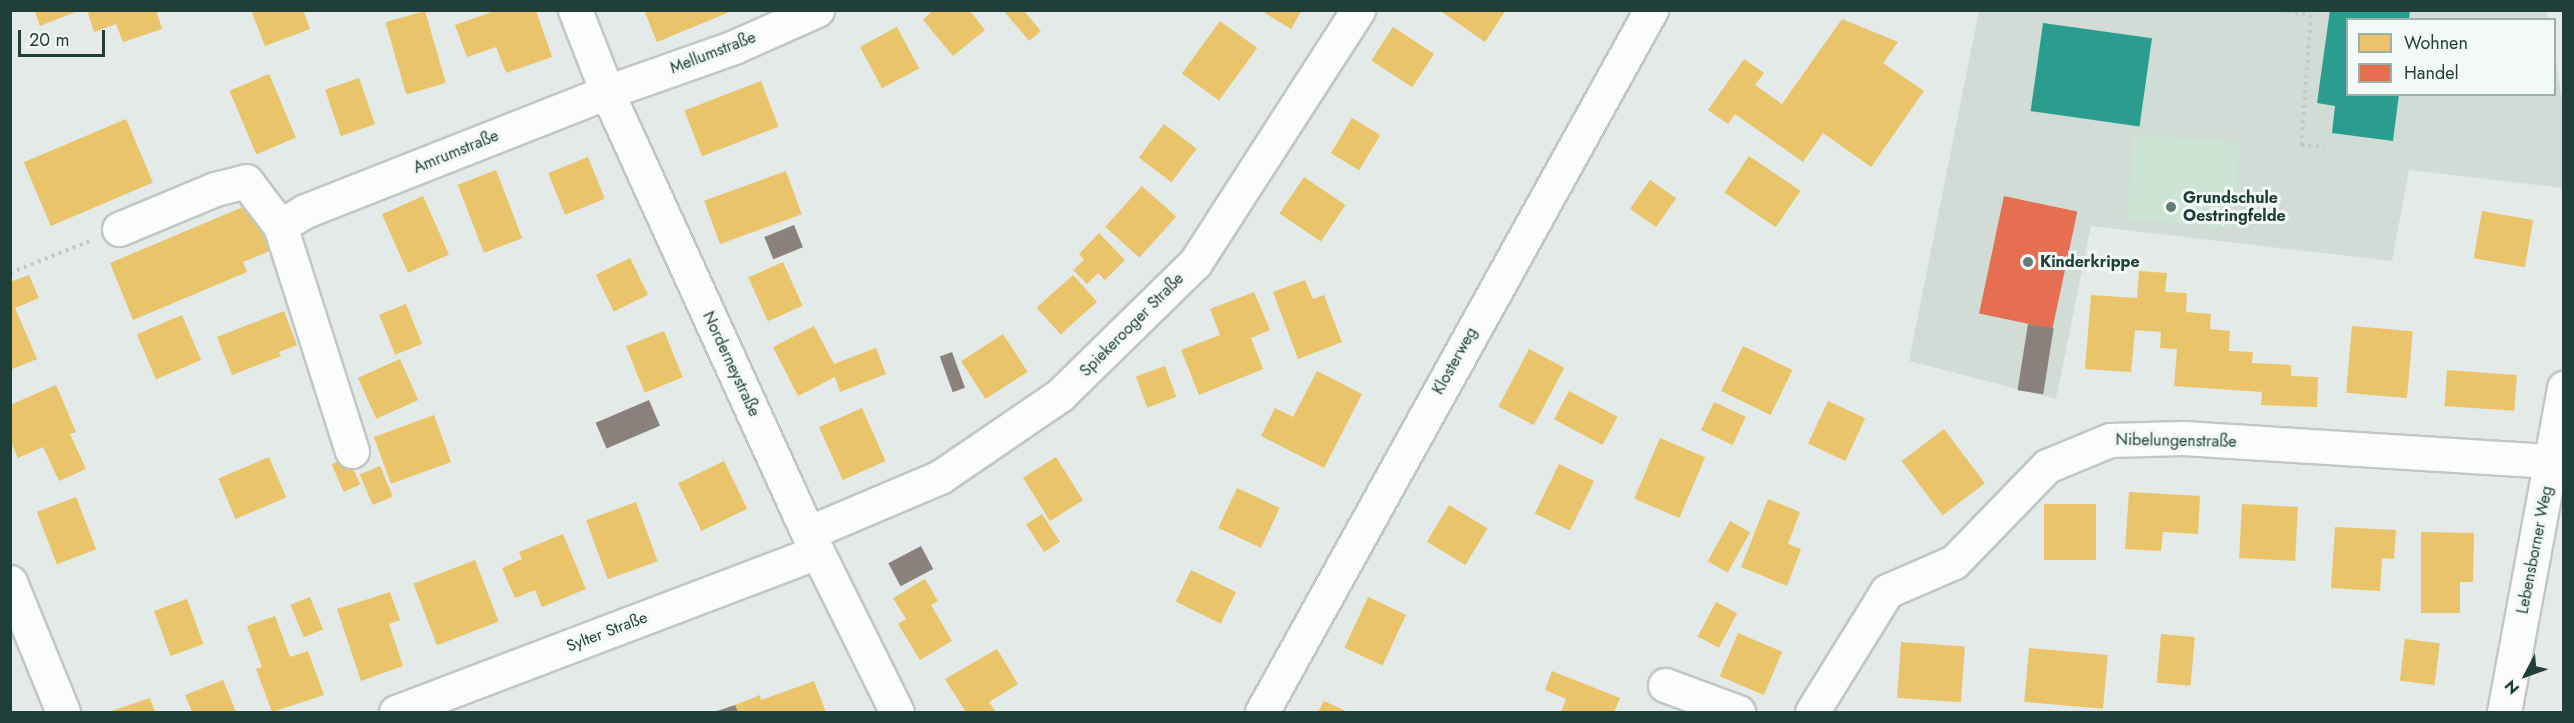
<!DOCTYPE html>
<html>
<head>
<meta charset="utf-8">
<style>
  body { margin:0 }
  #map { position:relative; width:2574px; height:723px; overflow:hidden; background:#e4eae7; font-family:Jost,sans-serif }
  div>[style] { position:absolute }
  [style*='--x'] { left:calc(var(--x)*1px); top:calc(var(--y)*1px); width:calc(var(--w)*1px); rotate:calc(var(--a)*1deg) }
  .built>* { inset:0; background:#d1dcd7 }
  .green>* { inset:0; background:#cce4d4; transform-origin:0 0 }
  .homes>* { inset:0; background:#e9c46a; transform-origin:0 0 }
  .shops>* { inset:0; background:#e76f51; transform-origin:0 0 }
  .schools>* { inset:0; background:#2a9d8f; transform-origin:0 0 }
  .industry>* { inset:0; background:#8a817c; transform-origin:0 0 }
  .path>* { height:4px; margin-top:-2px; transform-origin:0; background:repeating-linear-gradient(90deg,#c1cac8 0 3px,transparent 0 7.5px) }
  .roads { filter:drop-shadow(2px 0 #c1c7c4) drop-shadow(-2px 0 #c1c7c4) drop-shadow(0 2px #c1c7c4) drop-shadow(0 -2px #c1c7c4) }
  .minor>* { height:33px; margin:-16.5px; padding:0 16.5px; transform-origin:16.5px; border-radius:16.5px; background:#fbfcfb }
  .dots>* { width:16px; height:16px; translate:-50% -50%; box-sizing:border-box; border:3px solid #f2f9f6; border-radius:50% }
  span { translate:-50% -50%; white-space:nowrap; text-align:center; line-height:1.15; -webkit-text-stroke:6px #f2f9f6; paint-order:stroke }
  .street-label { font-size:16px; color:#203f38 }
  .poi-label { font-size:16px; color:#203f38; font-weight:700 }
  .left { translate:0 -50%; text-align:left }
  .frame { position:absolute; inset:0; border:12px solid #203f38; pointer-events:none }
  .legend { position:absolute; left:2346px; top:18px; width:210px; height:78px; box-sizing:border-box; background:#f2f9f6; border:2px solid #9eafaa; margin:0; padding:8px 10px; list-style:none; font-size:18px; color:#203f38 }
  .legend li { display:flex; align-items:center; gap:12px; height:30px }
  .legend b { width:30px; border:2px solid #9eafaa }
  .north { position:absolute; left:2496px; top:645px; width:60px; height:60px; -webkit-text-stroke:4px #f2f9f6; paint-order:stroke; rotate:229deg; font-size:16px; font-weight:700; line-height:24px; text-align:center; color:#203f38 }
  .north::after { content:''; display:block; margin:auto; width:21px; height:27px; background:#203f38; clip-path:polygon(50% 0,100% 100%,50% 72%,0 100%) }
  .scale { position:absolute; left:18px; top:30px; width:87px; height:27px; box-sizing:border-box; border:3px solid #203f38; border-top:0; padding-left:8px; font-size:18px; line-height:21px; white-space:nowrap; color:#203f38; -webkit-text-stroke:4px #f2f9f6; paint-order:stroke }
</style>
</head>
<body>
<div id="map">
  <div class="built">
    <div style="clip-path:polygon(2144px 10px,2547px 11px,2548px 19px,2348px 20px,2348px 94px,2554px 94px,2555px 55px,2563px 108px,2563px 188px,2409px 170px,2392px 261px,2091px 226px,2056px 399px,1909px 361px,1979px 11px)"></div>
  </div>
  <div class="green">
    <div style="left:2134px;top:134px;width:106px;height:85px;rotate:5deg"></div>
  </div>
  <div class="homes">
    <div style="clip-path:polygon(34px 10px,78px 10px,78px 11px,40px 26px)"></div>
    <div style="clip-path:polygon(87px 10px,156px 10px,162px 29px,123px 42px,116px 24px,94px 32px)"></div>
    <div style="clip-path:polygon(259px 10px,303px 10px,310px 29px,265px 46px,252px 13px)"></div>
    <div style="clip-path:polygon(497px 10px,536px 10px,552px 57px,506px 73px,496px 47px,467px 57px,455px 25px)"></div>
    <div style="clip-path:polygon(644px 10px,732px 10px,732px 11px,657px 42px)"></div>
    <div style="clip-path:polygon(933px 10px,969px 10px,985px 30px,953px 56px,923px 20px)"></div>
    <div style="clip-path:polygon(1003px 10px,1023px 10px,1041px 31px,1029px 41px)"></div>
    <div style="clip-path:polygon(1260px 10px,1302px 10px,1291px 29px)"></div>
    <div style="clip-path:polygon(1439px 10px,1506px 10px,1485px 42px)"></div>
    <div style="left:425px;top:11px;width:75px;height:41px;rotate:74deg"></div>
    <div style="clip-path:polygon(1842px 19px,1898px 42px,1883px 63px,1924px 91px,1871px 167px,1823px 133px,1803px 162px,1735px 114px,1728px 124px,1708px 110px,1744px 59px,1764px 73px,1755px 85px,1782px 104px)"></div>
    <div style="left:1220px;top:21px;width:46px;height:65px;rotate:36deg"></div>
    <div style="left:897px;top:27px;width:47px;height:42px;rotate:62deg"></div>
    <div style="left:1393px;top:27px;width:49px;height:40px;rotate:33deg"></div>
    <div style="left:269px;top:74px;width:69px;height:43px;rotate:67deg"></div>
    <div style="left:359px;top:78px;width:49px;height:36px;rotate:71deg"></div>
    <div style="left:761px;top:81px;width:49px;height:82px;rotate:69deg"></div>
    <div style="left:1352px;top:118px;width:33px;height:41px;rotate:31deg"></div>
    <div style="left:126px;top:119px;width:69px;height:111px;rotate:67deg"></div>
    <div style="left:1164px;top:124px;width:41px;height:42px;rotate:37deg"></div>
    <div style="left:1749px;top:156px;width:62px;height:44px;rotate:34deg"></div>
    <div style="left:588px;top:157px;width:45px;height:43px;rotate:68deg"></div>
    <div style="left:496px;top:170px;width:73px;height:41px;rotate:69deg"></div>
    <div style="left:786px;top:171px;width:46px;height:87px;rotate:70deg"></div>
    <div style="left:1304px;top:177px;width:50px;height:44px;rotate:34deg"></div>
    <div style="left:1650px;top:180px;width:32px;height:35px;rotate:35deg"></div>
    <div style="left:1142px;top:186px;width:46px;height:55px;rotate:42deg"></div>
    <div style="left:423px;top:196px;width:64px;height:45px;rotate:66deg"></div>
    <div style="clip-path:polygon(250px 204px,270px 251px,243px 262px,247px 272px,133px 320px,110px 263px)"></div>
    <div style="left:2482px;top:211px;width:52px;height:48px;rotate:10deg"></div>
    <div style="clip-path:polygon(1099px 233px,1125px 260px,1105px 280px,1098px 273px,1087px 284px,1073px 270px,1084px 260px,1079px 254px)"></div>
    <div style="left:630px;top:258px;width:41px;height:38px;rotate:64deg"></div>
    <div style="left:783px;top:262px;width:48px;height:38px;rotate:66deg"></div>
    <div style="clip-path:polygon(2139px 271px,2167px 273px,2165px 292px,2187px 293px,2186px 312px,2211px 314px,2210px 329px,2230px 331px,2229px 351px,2253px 352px,2252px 363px,2291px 365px,2291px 376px,2318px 377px,2317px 407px,2261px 405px,2262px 392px,2174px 386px,2177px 349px,2160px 348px,2161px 332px,2135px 330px,2131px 372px,2085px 369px,2091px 295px,2137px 298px)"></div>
    <div style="clip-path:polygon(29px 275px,39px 298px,15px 308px,37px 359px,10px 370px,10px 282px)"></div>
    <div style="left:1073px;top:275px;width:36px;height:49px;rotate:48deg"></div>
    <div style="clip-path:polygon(1305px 280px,1313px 299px,1324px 295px,1342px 342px,1298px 359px,1273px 292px)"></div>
    <div style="clip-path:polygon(1254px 292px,1270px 330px,1251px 338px,1263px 369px,1199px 395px,1181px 350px,1220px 335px,1210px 309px)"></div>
    <div style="left:406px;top:304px;width:43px;height:29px;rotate:68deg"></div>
    <div style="clip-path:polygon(284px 311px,297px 345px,279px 352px,281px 356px,232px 375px,217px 337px)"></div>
    <div style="left:182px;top:315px;width:49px;height:49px;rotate:67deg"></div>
    <div style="clip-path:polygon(814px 326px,834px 364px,876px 348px,886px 374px,840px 392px,835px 377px,798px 396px,773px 347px)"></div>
    <div style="left:2352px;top:326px;width:61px;height:67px;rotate:5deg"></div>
    <div style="left:664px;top:331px;width:50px;height:41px;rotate:68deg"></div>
    <div style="left:1003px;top:334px;width:45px;height:50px;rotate:57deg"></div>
    <div style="left:1743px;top:346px;width:55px;height:50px;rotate:26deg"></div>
    <div style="left:1529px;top:349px;width:40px;height:65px;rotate:28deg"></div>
    <div style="left:400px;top:359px;width:45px;height:46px;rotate:66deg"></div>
    <div style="left:1165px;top:366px;width:33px;height:31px;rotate:70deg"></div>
    <div style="left:2447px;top:370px;width:70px;height:36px;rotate:4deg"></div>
    <div style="clip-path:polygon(1317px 371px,1362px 394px,1324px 468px,1261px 436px,1275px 408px,1293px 417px)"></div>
    <div style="clip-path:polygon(56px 385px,76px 432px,70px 434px,86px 469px,59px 481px,43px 447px,18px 458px,10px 440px,10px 405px)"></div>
    <div style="left:1569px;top:391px;width:55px;height:32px;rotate:28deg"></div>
    <div style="left:1828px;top:401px;width:41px;height:47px;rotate:25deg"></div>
    <div style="left:1714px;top:402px;width:35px;height:31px;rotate:25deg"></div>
    <div style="left:862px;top:408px;width:58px;height:47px;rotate:66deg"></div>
    <div style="left:434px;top:415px;width:50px;height:64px;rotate:70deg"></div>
    <div style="left:1944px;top:429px;width:68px;height:53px;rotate:53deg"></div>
    <div style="left:1660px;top:438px;width:49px;height:66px;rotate:23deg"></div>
    <div style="left:269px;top:457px;width:44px;height:55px;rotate:67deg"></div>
    <div style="left:348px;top:457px;width:30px;height:18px;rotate:66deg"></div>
    <div style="left:1056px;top:457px;width:51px;height:39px;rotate:58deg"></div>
    <div style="left:724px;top:461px;width:53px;height:51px;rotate:64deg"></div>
    <div style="left:1559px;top:464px;width:39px;height:55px;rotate:26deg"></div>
    <div style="left:380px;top:466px;width:33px;height:22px;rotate:67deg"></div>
    <div style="left:1237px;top:488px;width:47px;height:44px;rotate:25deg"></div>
    <div style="clip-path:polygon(2129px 492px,2200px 496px,2198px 534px,2163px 532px,2161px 551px,2125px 549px)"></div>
    <div style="left:76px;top:497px;width:56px;height:42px;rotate:69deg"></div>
    <div style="clip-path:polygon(1768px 499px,1800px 512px,1788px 544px,1801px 549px,1787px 586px,1741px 567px)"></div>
    <div style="left:636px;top:502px;width:63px;height:53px;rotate:70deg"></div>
    <div style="left:2044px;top:504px;width:52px;height:56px"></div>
    <div style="left:2242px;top:504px;width:56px;height:54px;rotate:3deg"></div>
    <div style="left:1449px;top:505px;width:45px;height:43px;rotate:31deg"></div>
    <div style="left:1042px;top:514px;width:33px;height:19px;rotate:57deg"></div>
    <div style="left:1730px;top:521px;width:23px;height:46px;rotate:29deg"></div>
    <div style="clip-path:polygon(2335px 527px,2396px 530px,2394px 559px,2382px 558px,2380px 591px,2331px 588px)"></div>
    <div style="clip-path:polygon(2421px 532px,2474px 533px,2473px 582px,2460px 582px,2460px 613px,2421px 613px)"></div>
    <div style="clip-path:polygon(563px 534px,586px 589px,542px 607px,535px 590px,515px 598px,502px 568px,522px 559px,519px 552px)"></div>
    <div style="left:475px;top:560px;width:66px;height:66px;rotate:69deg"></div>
    <div style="left:1191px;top:570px;width:50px;height:35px;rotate:26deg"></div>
    <div style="clip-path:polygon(925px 579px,938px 601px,931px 605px,952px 641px,920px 660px,898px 624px,906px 619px,893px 598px)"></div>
    <div style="clip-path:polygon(390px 592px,400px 620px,389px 624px,403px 666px,361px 681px,337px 609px)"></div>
    <div style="left:310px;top:597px;width:35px;height:21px;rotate:68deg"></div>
    <div style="left:1368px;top:597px;width:42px;height:56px;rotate:25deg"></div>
    <div style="left:187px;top:599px;width:48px;height:35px;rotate:70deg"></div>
    <div style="left:1716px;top:602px;width:24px;height:39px;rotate:28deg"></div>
    <div style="clip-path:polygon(275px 616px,290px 657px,308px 651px,324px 695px,272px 712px,256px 669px,262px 667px,247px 626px)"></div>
    <div style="left:1738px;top:633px;width:48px;height:47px;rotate:23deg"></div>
    <div style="left:2161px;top:634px;width:34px;height:49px;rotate:5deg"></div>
    <div style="left:2405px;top:639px;width:35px;height:42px;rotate:7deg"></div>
    <div style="left:1901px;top:642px;width:64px;height:56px;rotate:4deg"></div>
    <div style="left:2029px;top:648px;width:79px;height:54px;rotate:5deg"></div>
    <div style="clip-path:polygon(997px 649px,1018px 684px,989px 702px,996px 712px,966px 712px,945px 679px)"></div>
    <div style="clip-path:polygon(1552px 671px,1620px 698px,1614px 712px,1561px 712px,1566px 699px,1545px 690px)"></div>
    <div style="clip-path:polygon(223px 680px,236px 712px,192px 712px,185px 695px)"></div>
    <div style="clip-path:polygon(814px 681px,826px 712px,738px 712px,735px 705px,760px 695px,761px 700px)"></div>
    <div style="clip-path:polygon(150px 698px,155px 712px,108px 712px)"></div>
    <div style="clip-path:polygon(1324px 701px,1348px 712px,1318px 712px)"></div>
  </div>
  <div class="shops">
    <div style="left:2004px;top:196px;width:75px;height:120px;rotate:12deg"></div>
  </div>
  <div class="schools">
    <div style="clip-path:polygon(2330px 10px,2410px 10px,2409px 20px,2348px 20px,2348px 94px,2399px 94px,2393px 141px,2332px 133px,2335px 106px,2317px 103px)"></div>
    <div style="left:2043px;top:23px;width:110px;height:89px;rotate:8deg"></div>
  </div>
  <div class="industry">
    <div style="left:794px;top:225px;width:24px;height:32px;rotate:68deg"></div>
    <div style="left:2028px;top:324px;width:26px;height:67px;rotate:9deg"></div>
    <div style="left:952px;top:352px;width:38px;height:13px;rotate:70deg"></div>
    <div style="left:649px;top:400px;width:28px;height:58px;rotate:67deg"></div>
    <div style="left:921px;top:546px;width:26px;height:37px;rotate:62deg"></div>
    <div style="clip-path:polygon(735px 705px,738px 712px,714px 712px)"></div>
  </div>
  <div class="path">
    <div style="--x:2280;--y:10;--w:31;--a:9"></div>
    <div style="--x:2311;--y:15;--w:130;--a:94.4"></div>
    <div style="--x:2301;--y:145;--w:23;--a:5"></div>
    <div style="--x:10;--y:273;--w:86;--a:-21.8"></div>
  </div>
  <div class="roads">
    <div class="minor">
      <div style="--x:575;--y:10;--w:88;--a:68.7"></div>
      <div style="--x:607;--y:92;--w:485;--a:65.5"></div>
      <div style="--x:808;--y:533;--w:200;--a:63.6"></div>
      <div style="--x:119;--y:229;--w:104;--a:-22.6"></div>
      <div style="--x:215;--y:189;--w:32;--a:-14"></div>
      <div style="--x:246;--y:181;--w:56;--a:52.9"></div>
      <div style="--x:352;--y:451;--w:236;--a:-107.7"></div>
      <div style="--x:280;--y:226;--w:29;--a:-31"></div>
      <div style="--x:305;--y:211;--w:325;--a:-21.5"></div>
      <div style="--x:607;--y:92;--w:135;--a:-19.5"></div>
      <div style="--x:734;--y:47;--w:91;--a:-24"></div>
      <div style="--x:808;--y:533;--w:143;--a:-23"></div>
      <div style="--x:940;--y:477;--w:145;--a:-34.3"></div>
      <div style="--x:1060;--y:395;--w:189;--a:-44.4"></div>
      <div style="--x:1195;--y:263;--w:301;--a:-57.2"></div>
      <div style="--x:10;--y:582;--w:140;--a:67.8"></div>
      <div style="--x:1665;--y:685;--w:78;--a:20.3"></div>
      <div style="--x:396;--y:712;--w:450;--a:-20.8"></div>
      <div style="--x:1262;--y:712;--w:803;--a:-61.01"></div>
      <div style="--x:1812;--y:712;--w:142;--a:-58.2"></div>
      <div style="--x:1887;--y:591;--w:73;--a:-23.4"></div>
      <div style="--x:1954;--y:562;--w:134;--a:-45.9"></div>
      <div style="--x:2047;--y:466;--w:68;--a:-22.4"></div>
      <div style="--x:2110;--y:440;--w:74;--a:-1.5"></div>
      <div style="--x:2184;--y:438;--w:368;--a:3.6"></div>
      <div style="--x:2504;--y:712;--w:330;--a:-79.5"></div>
    </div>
  </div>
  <div class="dots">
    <div style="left:2171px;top:207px;background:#657b75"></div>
    <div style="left:2028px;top:262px;background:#657b75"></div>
  </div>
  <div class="street-label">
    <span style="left:713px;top:53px;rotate:-21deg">Mellumstraße</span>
    <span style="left:456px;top:152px;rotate:-22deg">Amrumstraße</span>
    <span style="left:1132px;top:325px;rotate:-45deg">Spiekerooger Straße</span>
    <span style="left:1455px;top:361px;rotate:-61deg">Klosterweg</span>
    <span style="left:731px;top:364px;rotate:65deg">Norderneystraße</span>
    <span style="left:2176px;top:441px;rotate:1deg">Nibelungenstraße</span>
    <span style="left:2535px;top:550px;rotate:-79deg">Lebensborner Weg</span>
    <span style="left:607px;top:632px;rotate:-21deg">Sylter Straße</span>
  </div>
  <div class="poi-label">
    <span class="left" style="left:2183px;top:207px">Grundschule<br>Oestringfelde</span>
    <span class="left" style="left:2040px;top:262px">Kinderkrippe</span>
  </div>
  <div class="frame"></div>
  <ul class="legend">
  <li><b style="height:16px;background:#e9c46a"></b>Wohnen</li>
  <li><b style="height:16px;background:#e76f51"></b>Handel</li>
  </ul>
  <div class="north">N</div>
  <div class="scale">20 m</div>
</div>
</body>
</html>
